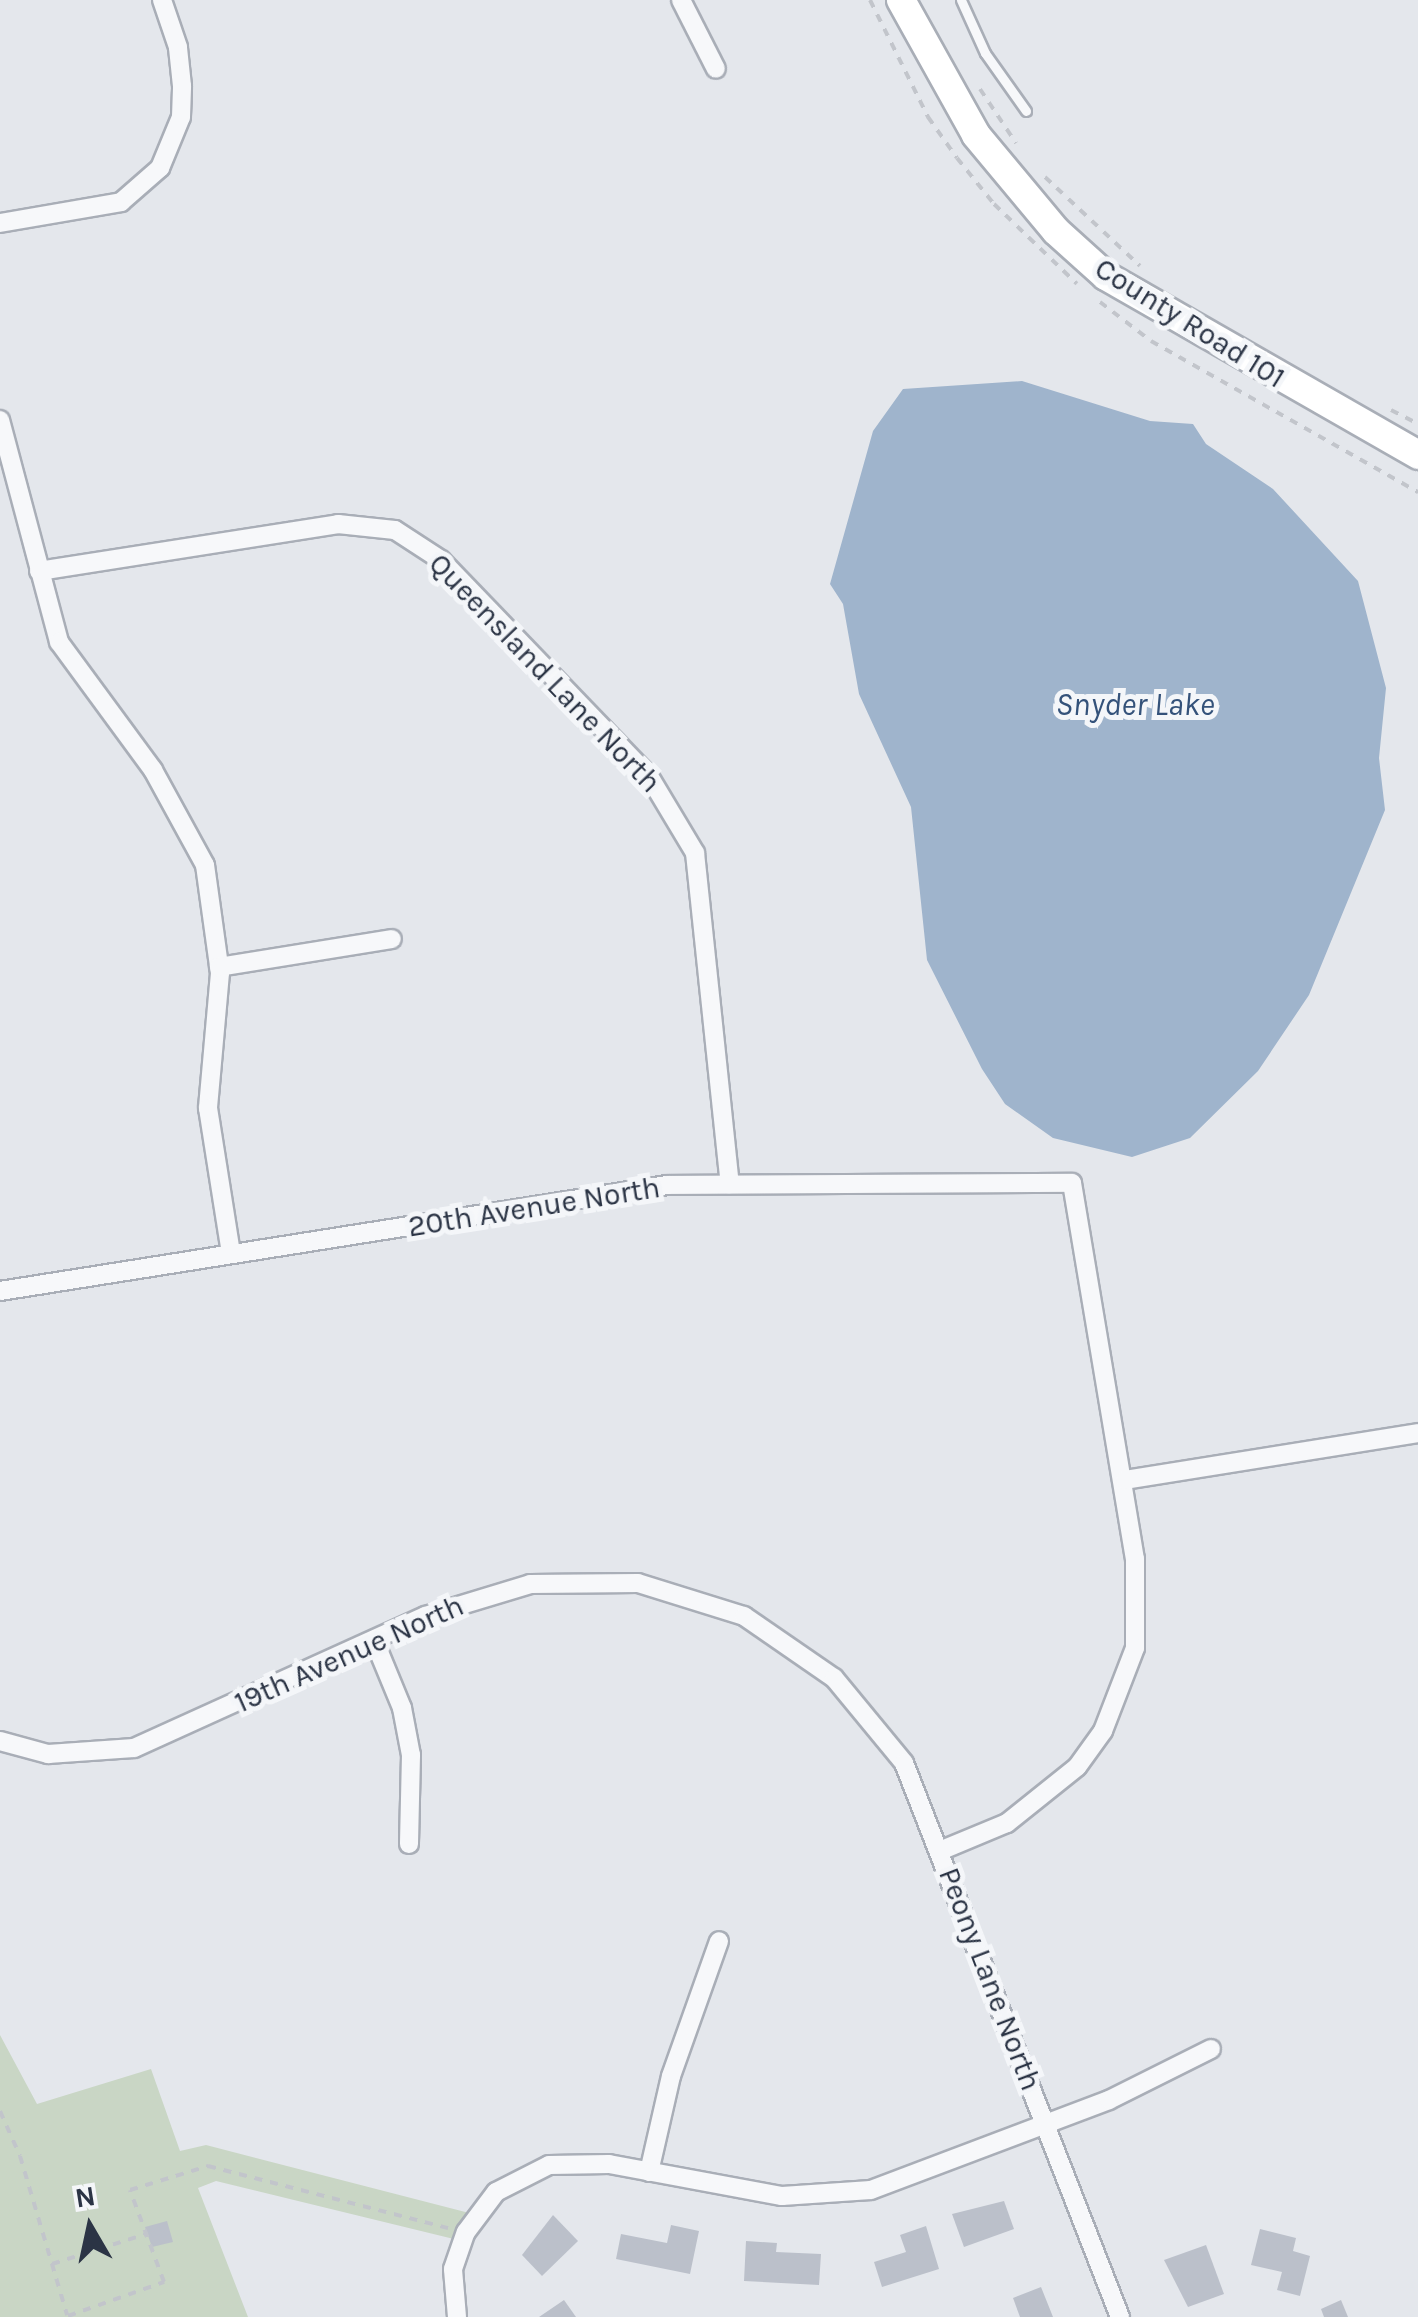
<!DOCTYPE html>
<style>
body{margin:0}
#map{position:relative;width:1418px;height:2317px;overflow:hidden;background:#e4e7ec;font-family:Karla,sans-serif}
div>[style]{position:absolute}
.green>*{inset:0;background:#c9d6c5}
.water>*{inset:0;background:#9fb4cc}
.building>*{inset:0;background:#bbc0ca}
.path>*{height:4px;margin-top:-2px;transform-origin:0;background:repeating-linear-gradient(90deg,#c2c5cb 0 8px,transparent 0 16px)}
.roads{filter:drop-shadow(2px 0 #a9aeb7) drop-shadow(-2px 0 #a9aeb7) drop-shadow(0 2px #a9aeb7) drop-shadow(0 -2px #a9aeb7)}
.service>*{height:9px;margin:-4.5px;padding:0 4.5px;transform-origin:4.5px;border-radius:4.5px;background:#f7f8fa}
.minor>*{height:18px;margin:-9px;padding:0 9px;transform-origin:9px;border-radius:9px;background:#f7f8fa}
.primary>*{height:28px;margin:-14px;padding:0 14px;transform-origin:14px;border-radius:14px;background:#fff}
span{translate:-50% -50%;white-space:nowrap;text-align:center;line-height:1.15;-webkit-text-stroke:10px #f4f6f9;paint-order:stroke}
.street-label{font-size:30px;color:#2b3445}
.water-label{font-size:32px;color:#34527a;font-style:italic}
.north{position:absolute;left:40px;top:2177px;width:100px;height:100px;-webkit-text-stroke:8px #f4f6f9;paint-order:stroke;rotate:351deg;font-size:28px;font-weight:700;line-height:40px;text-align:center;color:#2b3445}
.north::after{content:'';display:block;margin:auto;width:35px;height:45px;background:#2b3445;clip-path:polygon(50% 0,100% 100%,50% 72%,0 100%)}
</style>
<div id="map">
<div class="green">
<i style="clip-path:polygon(0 2035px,37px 2104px,151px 2069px,180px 2151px,206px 2145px,477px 2215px,462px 2241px,216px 2181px,198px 2188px,248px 2317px,0 2317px)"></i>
</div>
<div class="water">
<i style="clip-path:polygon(1022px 381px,1150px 421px,1193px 424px,1206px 444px,1273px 489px,1358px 581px,1386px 688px,1379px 758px,1385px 810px,1309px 995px,1258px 1071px,1190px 1138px,1132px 1157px,1053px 1138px,1005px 1104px,982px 1069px,927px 960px,911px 807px,859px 694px,843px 604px,830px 584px,873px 431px,903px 389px)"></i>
</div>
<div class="building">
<i style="clip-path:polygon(1004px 2201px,1014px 2229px,964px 2247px,952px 2214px)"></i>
<i style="clip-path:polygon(553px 2215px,578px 2241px,542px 2276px,522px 2255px)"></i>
<i style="clip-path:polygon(167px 2221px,173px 2242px,152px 2247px,145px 2227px)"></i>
<i style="clip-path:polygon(671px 2225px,699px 2231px,690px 2274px,616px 2259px,621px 2234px,667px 2243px)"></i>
<i style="clip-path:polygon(926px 2226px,939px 2269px,882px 2287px,874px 2262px,906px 2252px,900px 2235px)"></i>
<i style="clip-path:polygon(1260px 2229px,1296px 2238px,1293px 2251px,1310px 2256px,1300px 2296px,1277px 2290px,1282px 2272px,1251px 2265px)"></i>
<i style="clip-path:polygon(746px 2241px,777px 2243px,776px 2252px,821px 2254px,819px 2285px,744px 2281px)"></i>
<i style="clip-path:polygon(1206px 2245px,1224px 2294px,1188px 2307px,1164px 2260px)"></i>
<i style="clip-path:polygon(1041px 2287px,1053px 2317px,1020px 2317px,1013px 2298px)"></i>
<i style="clip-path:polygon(564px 2300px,576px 2317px,539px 2317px)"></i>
<i style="clip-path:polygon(1341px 2300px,1348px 2317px,1324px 2317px,1321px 2309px)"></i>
</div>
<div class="path">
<i style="left:870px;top:0;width:131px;rotate:63.6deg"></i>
<i style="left:928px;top:117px;width:50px;rotate:54.7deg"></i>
<i style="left:957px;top:158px;width:59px;rotate:51.2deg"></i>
<i style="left:994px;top:204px;width:115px;rotate:43.9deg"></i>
<i style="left:980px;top:89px;width:65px;rotate:56.3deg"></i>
<i style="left:1045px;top:177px;width:130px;rotate:43.1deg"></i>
<i style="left:1100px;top:302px;width:64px;rotate:37.4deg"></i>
<i style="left:1151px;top:341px;width:307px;rotate:29.5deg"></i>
<i style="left:1391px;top:410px;width:30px;rotate:27deg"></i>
<i style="left:0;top:2111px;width:49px;rotate:66deg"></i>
<i style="left:20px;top:2156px;width:166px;rotate:73.5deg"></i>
<i style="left:52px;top:2264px;width:99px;rotate:-17.7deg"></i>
<i style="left:68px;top:2316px;width:102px;rotate:-19.5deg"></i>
<i style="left:164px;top:2282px;width:98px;rotate:-110.3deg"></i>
<i style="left:130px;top:2190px;width:82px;rotate:-17.1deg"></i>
<i style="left:208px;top:2166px;width:248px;rotate:14.5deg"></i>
</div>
<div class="roads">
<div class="service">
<i style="left:961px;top:0;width:58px;rotate:65.6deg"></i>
<i style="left:985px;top:53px;width:71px;rotate:54.7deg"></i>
</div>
<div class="minor">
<i style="left:681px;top:0;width:77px;rotate:63.1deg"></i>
<i style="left:0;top:223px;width:123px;rotate:-9.8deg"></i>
<i style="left:121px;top:202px;width:52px;rotate:-41.1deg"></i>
<i style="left:160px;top:168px;width:55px;rotate:-67.6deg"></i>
<i style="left:181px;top:117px;width:31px;rotate:-88deg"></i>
<i style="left:182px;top:86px;width:39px;rotate:-96deg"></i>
<i style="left:178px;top:47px;width:50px;rotate:-108.8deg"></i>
<i style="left:0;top:420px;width:230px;rotate:75.1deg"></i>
<i style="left:59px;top:642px;width:159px;rotate:53.7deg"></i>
<i style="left:153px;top:770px;width:108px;rotate:61.3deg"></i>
<i style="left:205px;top:865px;width:109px;rotate:82.1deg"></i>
<i style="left:220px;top:973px;width:136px;rotate:95.1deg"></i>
<i style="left:208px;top:1108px;width:147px;rotate:81deg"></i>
<i style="left:39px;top:571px;width:303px;rotate:-8.9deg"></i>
<i style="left:338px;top:524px;width:57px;rotate:6deg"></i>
<i style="left:395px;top:530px;width:55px;rotate:33.1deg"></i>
<i style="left:441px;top:560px;width:300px;rotate:46.1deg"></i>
<i style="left:649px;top:776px;width:90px;rotate:59.1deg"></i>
<i style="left:695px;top:853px;width:333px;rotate:84deg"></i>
<i style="left:219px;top:967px;width:175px;rotate:-9.2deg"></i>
<i style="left:0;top:1291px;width:675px;rotate:-9.03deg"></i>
<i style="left:667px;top:1185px;width:405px;rotate:-0.3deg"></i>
<i style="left:1072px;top:1183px;width:381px;rotate:80.5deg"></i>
<i style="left:1135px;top:1559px;width:89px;rotate:90deg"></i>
<i style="left:1135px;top:1648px;width:89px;rotate:111.1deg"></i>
<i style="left:1103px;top:1731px;width:44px;rotate:125.8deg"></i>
<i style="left:1077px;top:1767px;width:90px;rotate:141.3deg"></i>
<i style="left:1007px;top:1823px;width:70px;rotate:157.4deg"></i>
<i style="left:1125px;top:1480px;width:297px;rotate:-9.1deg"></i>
<i style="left:374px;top:1640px;width:74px;rotate:67.6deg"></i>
<i style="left:402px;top:1708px;width:48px;rotate:79.2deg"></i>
<i style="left:411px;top:1755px;width:89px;rotate:91.3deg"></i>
<i style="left:0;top:1741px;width:50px;rotate:15.2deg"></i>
<i style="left:48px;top:1754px;width:86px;rotate:-4deg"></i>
<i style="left:134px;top:1748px;width:320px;rotate:-24.4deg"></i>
<i style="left:425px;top:1616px;width:110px;rotate:-16.9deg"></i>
<i style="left:530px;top:1584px;width:108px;rotate:-0.5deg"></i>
<i style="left:638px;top:1583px;width:111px;rotate:17.3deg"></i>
<i style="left:744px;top:1616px;width:109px;rotate:34.6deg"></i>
<i style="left:834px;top:1678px;width:110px;rotate:50.5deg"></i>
<i style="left:904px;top:1763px;width:595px;rotate:68.7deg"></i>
<i style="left:649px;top:2172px;width:98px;rotate:-77.1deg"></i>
<i style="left:671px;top:2076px;width:143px;rotate:-70.4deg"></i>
<i style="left:457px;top:2317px;width:48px;rotate:-94.8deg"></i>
<i style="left:453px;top:2269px;width:39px;rotate:-71deg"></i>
<i style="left:466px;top:2232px;width:50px;rotate:-53.1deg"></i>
<i style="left:496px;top:2192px;width:59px;rotate:-27deg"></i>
<i style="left:549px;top:2165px;width:60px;rotate:-1deg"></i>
<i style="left:609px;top:2164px;width:176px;rotate:10.5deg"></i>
<i style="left:782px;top:2196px;width:89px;rotate:-3.9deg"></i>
<i style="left:871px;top:2190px;width:254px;rotate:-20.7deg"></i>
<i style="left:1109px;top:2100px;width:114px;rotate:-26.6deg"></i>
</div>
<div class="primary">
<i style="left:901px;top:0;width:154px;rotate:60.9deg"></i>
<i style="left:976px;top:135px;width:125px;rotate:50.2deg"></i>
<i style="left:1056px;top:231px;width:67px;rotate:42deg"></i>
<i style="left:1106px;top:276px;width:360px;rotate:29.8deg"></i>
</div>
</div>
<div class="street-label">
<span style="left:1190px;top:323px;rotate:32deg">County Road 101</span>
<span style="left:545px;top:673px;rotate:46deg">Queensland Lane North</span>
<span style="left:534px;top:1207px;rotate:-9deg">20th Avenue North</span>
<span style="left:349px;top:1654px;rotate:-24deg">19th Avenue North</span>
<span style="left:990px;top:1979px;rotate:69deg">Peony Lane North</span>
</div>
<div class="water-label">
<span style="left:1135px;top:705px">Snyder Lake</span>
</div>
<div class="north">N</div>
</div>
